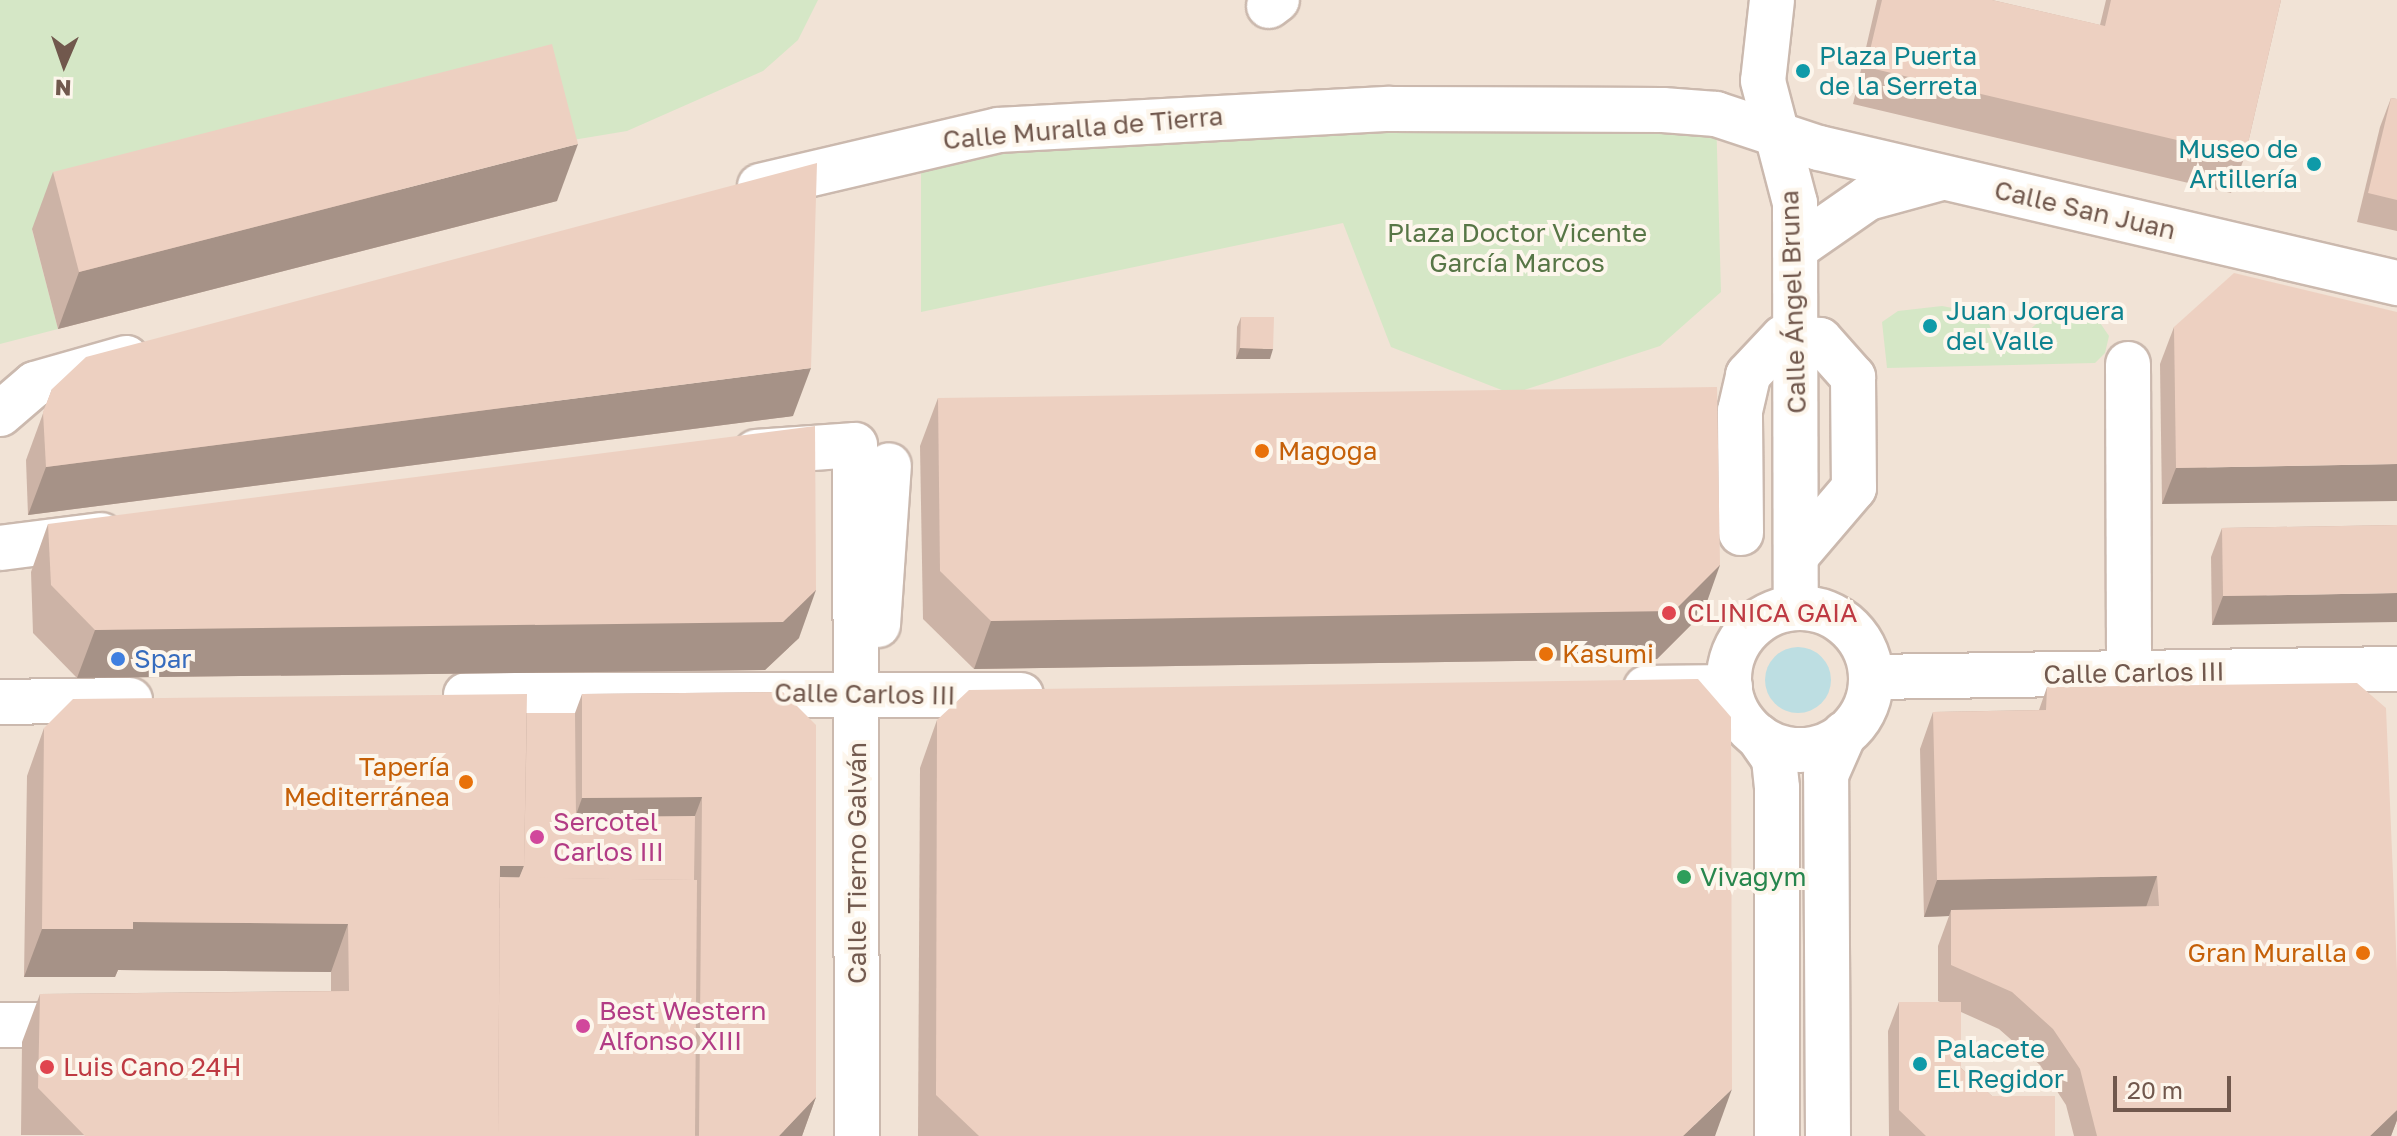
<!DOCTYPE html>
<meta charset="utf-8">
<style>
body{margin:0}
#map{position:relative;width:2397px;height:1136px;overflow:hidden;background:#faf2e6;font-family:"Golos Text",sans-serif}
div>[style]{position:absolute}
.residential>*{inset:0;background:#f1e3d6}
.green>*{inset:0;background:#d5e7c6}
.water>*{inset:0;background:#bddee2}
.round{border-radius:50%}
.roads{filter:drop-shadow(2px 0 #cbb9ae) drop-shadow(-2px 0 #cbb9ae) drop-shadow(0 2px #cbb9ae) drop-shadow(0 -2px #cbb9ae)}
.minor>*{height:44px;margin:-22px;padding:0 22px;transform-origin:22px;border-radius:22px;background:#fff}
.minor>.ring{margin:-22px;padding:0;box-sizing:content-box;background:none;border:44px solid #fff;border-radius:50%}
.wall>*{inset:0;background:#ccb3a6}
.shaded-wall>*{inset:0;background:#a69287}
.building>*{inset:0;background:#edd0c1}
.dots>*{width:22px;height:22px;translate:-50% -50%;box-sizing:border-box;border:4px solid #fdf6ec;border-radius:50%}
span{translate:-50% -50%;white-space:nowrap;text-align:center;line-height:1.15;-webkit-text-stroke:8px #fdf6ec;paint-order:stroke}
.culture-label{font-size:26px;color:#0d838f}
.left{translate:0 -50%;text-align:left}
.right{translate:-100% -50%;text-align:right}
.street-label{font-size:26px;color:#71584d}
.park-label{font-size:26px;color:#577646}
.food-label{font-size:26px;color:#c56008}
.health-label{font-size:26px;color:#be3a42}
.shop-label{font-size:26px;color:#366cbe}
.hotel-label{font-size:26px;color:#b23c85}
.leisure-label{font-size:26px;color:#27864d}
.north{position:absolute;left:24px;top:24px;width:80px;height:80px;-webkit-text-stroke:6px #fdf6ec;paint-order:stroke;rotate:182deg;font-size:22px;font-weight:700;line-height:32px;text-align:center;color:#71584d}
.north::after{content:'';display:block;margin:auto;width:28px;height:36px;background:#71584d;clip-path:polygon(50% 0,100% 100%,50% 72%,0 100%)}
.scale{position:absolute;left:2113px;top:1076px;width:118px;height:36px;box-sizing:border-box;border:4px solid #71584d;border-top:0;padding-left:10px;font-size:24px;line-height:28px;white-space:nowrap;color:#71584d;-webkit-text-stroke:6px #fdf6ec;paint-order:stroke}
</style>
<div id="map">
<div class="residential">
<i style="clip-path:polygon(0 0,2397px 0,2397px 1136px,0 1136px)"></i>
</div>
<div class="green">
<i style="clip-path:polygon(0 0,818px 0,798px 40px,763px 71px,627px 131px,32px 230px,58px 329px,0 344px)"></i>
<i style="clip-path:polygon(1716px 114px,1721px 292px,1660px 346px,1512px 394px,1391px 347px,1343px 223px,921px 312px,921px 143px)"></i>
<i style="clip-path:polygon(1942px 306px,1984px 314px,1991px 328px,2024px 335px,2045px 316px,2070px 308px,2094px 314px,2109px 336px,2105px 353px,2095px 363px,1887px 368px,1882px 322px,1898px 311px)"></i>
</div>
<div class="water">
<i class="round" style="left:1765px;top:647px;width:66px;height:66px"></i>
</div>
<div class="roads">
<div class="minor">
<i style="left:1772px;top:0;width:81px;rotate:96.3deg"></i>
<i style="left:1763px;top:81px;width:126px;rotate:75.3deg"></i>
<i style="left:1795px;top:203px;width:405px;rotate:89.9deg"></i>
<i style="left:1269px;top:6px;width:10px;rotate:-37deg"></i>
<i style="left:760px;top:186px;width:244px;rotate:-13.2deg"></i>
<i style="left:998px;top:130px;width:392px;rotate:-3.1deg"></i>
<i style="left:1389px;top:109px;width:274px;rotate:0.2deg"></i>
<i style="left:1663px;top:110px;width:53px;rotate:4.3deg"></i>
<i style="left:1716px;top:114px;width:108px;rotate:18.3deg"></i>
<i style="left:1819px;top:148px;width:594px;rotate:13.15deg"></i>
<i style="left:1796px;top:248px;width:88px;rotate:-34.8deg"></i>
<i style="left:1868px;top:198px;width:73px;rotate:-15.2deg"></i>
<i style="left:2128px;top:364px;width:309px;rotate:89.8deg"></i>
<i style="left:0;top:414px;width:46px;rotate:-40.6deg"></i>
<i style="left:35px;top:384px;width:95px;rotate:-15.9deg"></i>
<i style="left:756px;top:452px;width:99px;rotate:-4deg"></i>
<i style="left:855px;top:445px;width:691px;rotate:89.83deg"></i>
<i style="left:1741px;top:533px;width:122px;rotate:-90.5deg"></i>
<i style="left:1740px;top:411px;width:37px;rotate:-77deg"></i>
<i style="left:1748px;top:375px;width:51px;rotate:-46.6deg"></i>
<i style="left:1783px;top:338px;width:37px;rotate:3deg"></i>
<i style="left:1820px;top:340px;width:50px;rotate:48.3deg"></i>
<i style="left:1853px;top:377px;width:111px;rotate:89.5deg"></i>
<i style="left:1854px;top:488px;width:89px;rotate:130.5deg"></i>
<i style="left:0;top:548px;width:102px;rotate:-7.3deg"></i>
<i class="ring" style="left:1729px;top:608px;width:98px;height:98px"></i>
<i style="left:878px;top:625px;width:160px;rotate:-86.1deg"></i>
<i style="left:1871px;top:677px;width:526px;rotate:-0.87deg"></i>
<i style="left:1646px;top:688px;width:84px;rotate:-0.7deg"></i>
<i style="left:466px;top:695px;width:555px"></i>
<i style="left:0;top:702px;width:130px;rotate:-0.9deg"></i>
<i style="left:1758px;top:736px;width:28px;rotate:55deg"></i>
<i style="left:1774px;top:759px;width:29px;rotate:84deg"></i>
<i style="left:1777px;top:788px;width:348px;rotate:90deg"></i>
<i style="left:0;top:1025px;width:90px"></i>
<i style="left:1828px;top:1136px;width:361px;rotate:-90.3deg"></i>
<i style="left:1826px;top:775px;width:45px;rotate:-66.3deg"></i>
</div>
</div>
<div class="wall">
<i style="clip-path:polygon(1877px 0,1992px 0,2100px 25px,2106px 0,2281px 0,2245px 156px,2231px 193px,1853px 104px)"></i>
<i style="clip-path:polygon(2391px 98px,2397px 99px,2397px 231px,2357px 222px,2380px 127px)"></i>
<i style="clip-path:polygon(53px 172px,557px 201px,58px 329px,32px 229px)"></i>
<i style="clip-path:polygon(2397px 312px,2162px 504px,2160px 364px,2174px 327px)"></i>
<i style="clip-path:polygon(1241px 317px,1270px 359px,1236px 359px,1237px 327px)"></i>
<i style="clip-path:polygon(52px 389px,793px 416px,28px 515px,26px 460px)"></i>
<i style="clip-path:polygon(938px 398px,1703px 613px,1657px 659px,974px 669px,923px 619px,920px 446px)"></i>
<i style="clip-path:polygon(48px 524px,799px 638px,765px 670px,77px 678px,33px 633px,31px 572px)"></i>
<i style="clip-path:polygon(2397px 525px,2212px 625px,2211px 557px,2222px 528px)"></i>
<i style="clip-path:polygon(2047px 687px,2397px 971px,2397px 1120px,2391px 1136px,2074px 1136px,2066px 1105px,2040px 1065px,1999px 1029px,1961px 1012px,1961px 1068px,1992px 1096px,2055px 1136px,1889px 1136px,1888px 1031px,1899px 1002px,1940px 1002px,1938px 1001px,1938px 946px,1949px 916px,1924px 917px,1920px 749px,1933px 712px,2039px 710px)"></i>
<i style="clip-path:polygon(783px 692px,816px 1097px,802px 1136px,21px 1135px,22px 1042px,40px 994px,331px 991px,331px 972px,118px 970px,115px 977px,24px 977px,27px 776px,44px 728px,527px 713px,575px 713px,582px 694px)"></i>
<i style="clip-path:polygon(937px 720px,1715px 1136px,918px 1136px,920px 768px)"></i>
</div>
<div class="shaded-wall">
<i style="clip-path:polygon(578px 144px,557px 201px,58px 329px,79px 272px)"></i>
<i style="clip-path:polygon(1240px 348px,1273px 349px,1270px 359px,1236px 359px)"></i>
<i style="clip-path:polygon(811px 368px,793px 416px,28px 515px,46px 467px)"></i>
<i style="clip-path:polygon(2397px 464px,2397px 501px,2162px 504px,2176px 468px)"></i>
<i style="clip-path:polygon(1720px 565px,1703px 613px,1657px 659px,974px 669px,991px 621px)"></i>
<i style="clip-path:polygon(816px 590px,799px 638px,765px 670px,77px 678px,95px 630px)"></i>
<i style="clip-path:polygon(2397px 593px,2397px 622px,2212px 625px,2223px 596px)"></i>
<i style="clip-path:polygon(702px 797px,684px 845px,565px 846px,582px 798px)"></i>
<i style="clip-path:polygon(500px 866px,524px 866px,517px 885px,495px 914px)"></i>
<i style="clip-path:polygon(2157px 876px,2144px 913px,1951px 910px,1949px 916px,1924px 917px,1937px 880px)"></i>
<i style="clip-path:polygon(133px 922px,348px 924px,331px 972px,118px 970px,115px 977px,24px 977px,42px 929px)"></i>
<i style="clip-path:polygon(1732px 1089px,1715px 1136px,1683px 1136px)"></i>
<i style="clip-path:polygon(816px 1097px,802px 1136px,779px 1136px)"></i>
<i style="clip-path:polygon(2397px 1110px,2397px 1120px,2391px 1136px,2370px 1136px)"></i>
</div>
<div class="building">
<i style="clip-path:polygon(1882px 0,1992px 0,2105px 26px,2111px 0,2281px 0,2245px 156px,1866px 67px)"></i>
<i style="clip-path:polygon(552px 44px,578px 144px,79px 272px,53px 172px)"></i>
<i style="clip-path:polygon(2391px 98px,2397px 99px,2397px 200px,2368px 193px)"></i>
<i style="clip-path:polygon(817px 163px,811px 368px,46px 467px,43px 412px,52px 389px,86px 357px)"></i>
<i style="clip-path:polygon(2234px 273px,2397px 312px,2397px 464px,2176px 468px,2174px 327px)"></i>
<i style="clip-path:polygon(1241px 317px,1274px 317px,1273px 349px,1240px 348px)"></i>
<i style="clip-path:polygon(1717px 387px,1720px 565px,1674px 611px,991px 621px,940px 571px,938px 398px)"></i>
<i style="clip-path:polygon(815px 426px,816px 590px,783px 622px,95px 630px,51px 585px,48px 524px)"></i>
<i style="clip-path:polygon(2397px 525px,2397px 593px,2223px 596px,2222px 528px)"></i>
<i style="clip-path:polygon(1698px 679px,1731px 717px,1732px 1089px,1683px 1136px,979px 1136px,936px 1095px,937px 720px,969px 690px)"></i>
<i style="clip-path:polygon(2357px 683px,2386px 708px,2397px 971px,2397px 1110px,2370px 1136px,2097px 1136px,2080px 1069px,2053px 1029px,2012px 992px,1951px 965px,1951px 910px,2159px 906px,2157px 876px,1937px 880px,1933px 712px,2046px 710px,2047px 687px)"></i>
<i style="clip-path:polygon(783px 692px,816px 725px,816px 1097px,779px 1136px,699px 1136px,702px 797px,582px 798px,582px 694px)"></i>
<i style="clip-path:polygon(527px 694px,524px 866px,500px 866px,498px 1136px,85px 1136px,38px 1088px,40px 994px,349px 991px,348px 924px,133px 922px,133px 929px,42px 929px,44px 728px,73px 699px)"></i>
<i style="clip-path:polygon(527px 713px,575px 713px,576px 817px,695px 816px,694px 880px,519px 878px,524px 866px)"></i>
<i style="clip-path:polygon(500px 877px,697px 880px,695px 1136px,498px 1136px)"></i>
<i style="clip-path:polygon(1899px 1002px,1961px 1002px,1961px 1068px,1992px 1096px,2055px 1096px,2055px 1136px,1926px 1136px,1899px 1110px)"></i>
</div>
<div class="dots">
<i style="left:1803px;top:71px;background:#0f9aa8"></i>
<i style="left:2314px;top:164px;background:#0f9aa8"></i>
<i style="left:1930px;top:326px;background:#0f9aa8"></i>
<i style="left:1262px;top:451px;background:#e8710a"></i>
<i style="left:1669px;top:613px;background:#e0444e"></i>
<i style="left:1546px;top:654px;background:#e8710a"></i>
<i style="left:118px;top:659px;background:#3f7fe0"></i>
<i style="left:466px;top:782px;background:#e8710a"></i>
<i style="left:537px;top:837px;background:#d1479c"></i>
<i style="left:1684px;top:877px;background:#2e9e5b"></i>
<i style="left:2363px;top:953px;background:#e8710a"></i>
<i style="left:583px;top:1026px;background:#d1479c"></i>
<i style="left:1920px;top:1064px;background:#0f9aa8"></i>
<i style="left:47px;top:1067px;background:#e0444e"></i>
</div>
<div class="culture-label">
<span class="left" style="left:1819px;top:71px">Plaza Puerta<br>de la Serreta</span>
<span class="right" style="left:2298px;top:164px">Museo de<br>Artillería</span>
<span class="left" style="left:1946px;top:326px">Juan Jorquera<br>del Valle</span>
<span class="left" style="left:1936px;top:1064px">Palacete<br>El Regidor</span>
</div>
<div class="street-label">
<span style="left:1083px;top:128px;rotate:-5deg">Calle Muralla de Tierra</span>
<span style="left:2085px;top:210px;rotate:13deg">Calle San Juan</span>
<span style="left:1793px;top:302px;rotate:-92deg">Calle Ángel Bruna</span>
<span style="left:2134px;top:673px;rotate:-1deg">Calle Carlos III</span>
<span style="left:865px;top:694px;rotate:1deg">Calle Carlos III</span>
<span style="left:857px;top:863px;rotate:-90deg">Calle Tierno Galván</span>
</div>
<div class="park-label">
<span style="left:1517px;top:248px">Plaza Doctor Vicente<br>García Marcos</span>
</div>
<div class="food-label">
<span class="left" style="left:1278px;top:451px">Magoga</span>
<span class="left" style="left:1562px;top:654px">Kasumi</span>
<span class="right" style="left:450px;top:782px">Tapería<br>Mediterránea</span>
<span class="right" style="left:2347px;top:953px">Gran Muralla</span>
</div>
<div class="health-label">
<span class="left" style="left:1687px;top:613px">CLINICA GAIA</span>
<span class="left" style="left:63px;top:1067px">Luis Cano 24H</span>
</div>
<div class="shop-label">
<span class="left" style="left:134px;top:659px">Spar</span>
</div>
<div class="hotel-label">
<span class="left" style="left:553px;top:837px">Sercotel<br>Carlos III</span>
<span class="left" style="left:599px;top:1026px">Best Western<br>Alfonso XIII</span>
</div>
<div class="leisure-label">
<span class="left" style="left:1700px;top:877px">Vivagym</span>
</div>
<div class="north">N</div>
<div class="scale">20 m</div>
</div>
